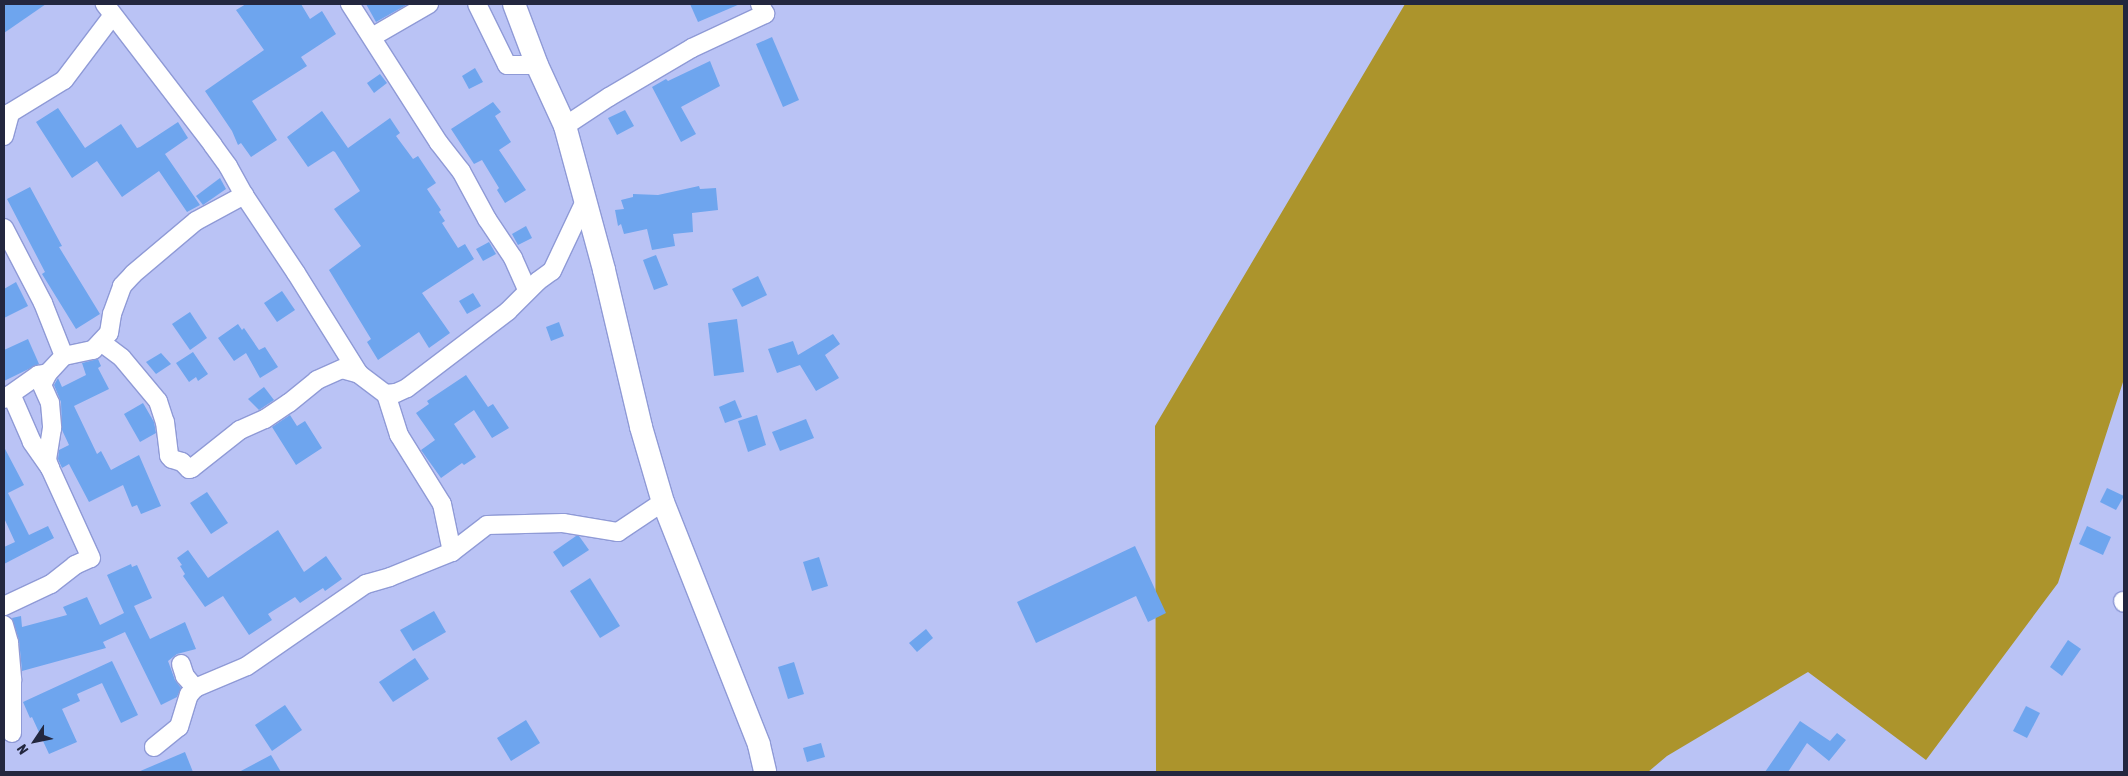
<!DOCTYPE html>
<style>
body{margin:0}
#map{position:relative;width:2128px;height:776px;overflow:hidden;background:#bac3f5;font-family:"Asap Condensed",sans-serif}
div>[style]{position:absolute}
.forest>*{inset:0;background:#ac942c}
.building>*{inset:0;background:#6ea5ee}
.roads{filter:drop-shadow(1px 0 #8f9ad6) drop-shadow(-1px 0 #8f9ad6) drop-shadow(0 1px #8f9ad6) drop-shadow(0 -1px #8f9ad6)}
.minor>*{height:18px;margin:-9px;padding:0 9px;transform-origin:9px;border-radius:9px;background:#fff}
.major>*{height:22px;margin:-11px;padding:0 11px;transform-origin:11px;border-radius:11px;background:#fff}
span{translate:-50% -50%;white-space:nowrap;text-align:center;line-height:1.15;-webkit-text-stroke:4px #bac3f5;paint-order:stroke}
.frame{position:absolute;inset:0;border:5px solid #23273f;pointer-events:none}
.north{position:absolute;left:10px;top:716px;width:50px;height:50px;-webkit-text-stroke:4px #bac3f5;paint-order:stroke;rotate:236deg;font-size:14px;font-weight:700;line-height:20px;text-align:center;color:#23273f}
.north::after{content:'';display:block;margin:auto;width:18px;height:22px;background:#23273f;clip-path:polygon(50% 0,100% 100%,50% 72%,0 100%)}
</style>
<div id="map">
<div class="forest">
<i style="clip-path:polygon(1405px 4px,2124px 4px,2124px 379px,2058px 583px,1926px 760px,1808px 672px,1667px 756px,1648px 772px,1156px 772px,1155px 426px)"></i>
</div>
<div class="building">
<i style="clip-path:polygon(4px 4px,46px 4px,4px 33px)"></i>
<i style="clip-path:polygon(246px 4px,301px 4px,310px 19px,322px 11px,336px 34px,301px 57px,307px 66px,252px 101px,277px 140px,251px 157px,241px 143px,238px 145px,232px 131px,205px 91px,264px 50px,236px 10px)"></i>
<i style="clip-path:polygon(366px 4px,408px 4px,376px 22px)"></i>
<i style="clip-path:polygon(690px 4px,740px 4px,698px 22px)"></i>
<i style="clip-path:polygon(772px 37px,799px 100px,783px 107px,756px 44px)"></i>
<i style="clip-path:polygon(710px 61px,720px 86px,681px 107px,696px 134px,681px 142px,652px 87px,666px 79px,668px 81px)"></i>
<i style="clip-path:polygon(475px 68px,483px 82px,469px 89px,462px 76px)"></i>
<i style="clip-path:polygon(380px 74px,387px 83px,374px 93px,367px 83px)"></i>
<i style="clip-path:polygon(493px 102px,501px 112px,495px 116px,511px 142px,499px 150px,526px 190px,505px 203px,497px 190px,499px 188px,482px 160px,474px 164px,451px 129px)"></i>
<i style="clip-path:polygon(58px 108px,85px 148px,121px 124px,137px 148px,140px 147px,178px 122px,188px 138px,165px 154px,200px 205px,187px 212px,159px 171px,122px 197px,97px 161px,72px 178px,36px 122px)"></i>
<i style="clip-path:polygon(625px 110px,634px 126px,617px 135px,608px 118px)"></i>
<i style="clip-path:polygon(322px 111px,348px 148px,390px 118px,400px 133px,396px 136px,413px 159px,418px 156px,436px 183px,427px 189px,441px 210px,439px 212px,445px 221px,442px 223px,458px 248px,465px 244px,474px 259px,422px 293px,450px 333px,429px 348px,419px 332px,378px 360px,367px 342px,371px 339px,329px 270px,361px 246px,334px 209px,360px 191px,335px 152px,333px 151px,308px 167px,287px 137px)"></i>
<i style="clip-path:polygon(220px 178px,226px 189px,203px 205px,196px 196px)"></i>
<i style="clip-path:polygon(699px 186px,700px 189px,716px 188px,718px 210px,692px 213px,693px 232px,673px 234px,675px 246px,652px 250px,647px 229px,624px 234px,621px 224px,618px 226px,615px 210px,624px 209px,621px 200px,633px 197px,633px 194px,658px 195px)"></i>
<i style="clip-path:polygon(30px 187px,62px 246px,59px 247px,100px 314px,76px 329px,42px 274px,45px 272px,7px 199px)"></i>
<i style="clip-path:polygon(526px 226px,532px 238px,518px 245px,512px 234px)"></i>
<i style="clip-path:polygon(489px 242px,496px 254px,483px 261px,476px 249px)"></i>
<i style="clip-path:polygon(656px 255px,668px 285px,654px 290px,643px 260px)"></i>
<i style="clip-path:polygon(758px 276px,767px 295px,742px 307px,732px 289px)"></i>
<i style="clip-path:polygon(16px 282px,28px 306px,4px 318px,4px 289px)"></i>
<i style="clip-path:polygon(282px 291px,295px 310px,277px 322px,264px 303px)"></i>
<i style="clip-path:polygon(473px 293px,481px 306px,467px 314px,459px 301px)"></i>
<i style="clip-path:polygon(190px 312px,207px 338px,190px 350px,172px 324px)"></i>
<i style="clip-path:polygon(737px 319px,744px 372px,714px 376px,708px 323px)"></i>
<i style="clip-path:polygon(559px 322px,564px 336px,551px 341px,546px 327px)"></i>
<i style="clip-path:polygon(238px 324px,242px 330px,244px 328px,259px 350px,265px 347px,278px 367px,260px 378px,246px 353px,234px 361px,218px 338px)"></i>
<i style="clip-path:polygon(833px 334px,840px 344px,825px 355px,839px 378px,816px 391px,800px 365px,777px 373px,768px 349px,793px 341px,798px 355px)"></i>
<i style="clip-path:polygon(28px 339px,39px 364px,4px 381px,4px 350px)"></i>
<i style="clip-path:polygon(193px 352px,208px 374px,198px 381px,196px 377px,189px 382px,176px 363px)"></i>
<i style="clip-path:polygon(161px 353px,171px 364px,156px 374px,146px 362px)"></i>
<i style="clip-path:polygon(98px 359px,101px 366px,98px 368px,109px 389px,74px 406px,97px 454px,101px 451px,111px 470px,139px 455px,161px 506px,141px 514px,137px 505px,132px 507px,123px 485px,89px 502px,69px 464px,62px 468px,58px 459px,59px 450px,69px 445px,62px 430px,61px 402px,54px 385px,58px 378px,62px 387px,86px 375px,82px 363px)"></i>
<i style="clip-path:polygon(466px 375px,488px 407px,493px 404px,509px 428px,492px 438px,474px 410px,454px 424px,476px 457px,464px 465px,462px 463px,441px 478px,421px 450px,435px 440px,416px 413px,429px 404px,427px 401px)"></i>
<i style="clip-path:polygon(264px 387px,274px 400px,259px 410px,248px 399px)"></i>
<i style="clip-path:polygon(735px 400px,742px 417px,725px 423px,719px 407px)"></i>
<i style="clip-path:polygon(143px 403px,154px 422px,156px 433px,140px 442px,124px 414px)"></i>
<i style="clip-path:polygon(290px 415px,297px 426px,305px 421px,322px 448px,296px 465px,272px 427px)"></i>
<i style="clip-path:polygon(757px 415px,766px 445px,748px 452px,738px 421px)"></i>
<i style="clip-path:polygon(806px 419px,814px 438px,780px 451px,772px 432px)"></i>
<i style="clip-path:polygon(4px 447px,24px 485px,8px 493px,29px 535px,48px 526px,54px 538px,4px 564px,4px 547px,15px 542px,4px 518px)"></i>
<i style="clip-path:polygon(2107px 488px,2124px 496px,2116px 510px,2100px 502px)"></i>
<i style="clip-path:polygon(207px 492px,228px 523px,211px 534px,190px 503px)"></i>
<i style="clip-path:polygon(2087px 526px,2111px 537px,2103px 555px,2079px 544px)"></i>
<i style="clip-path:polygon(278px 530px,304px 572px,326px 556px,342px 579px,325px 591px,323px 588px,300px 603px,295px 597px,268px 614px,272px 620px,249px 635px,223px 596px,205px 607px,183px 576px,185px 574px,180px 566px,182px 565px,177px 558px,188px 550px,208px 578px)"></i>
<i style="clip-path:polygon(576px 536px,579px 536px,589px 550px,563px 567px,553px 552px)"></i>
<i style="clip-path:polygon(1135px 546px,1166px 613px,1148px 622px,1136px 596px,1036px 643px,1017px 602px)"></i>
<i style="clip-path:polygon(819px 557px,828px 586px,812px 591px,803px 562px)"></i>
<i style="clip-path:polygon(131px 564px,132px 567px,137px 565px,152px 598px,134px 606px,150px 639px,185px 622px,196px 649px,177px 654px,168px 661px,175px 680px,181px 688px,177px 697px,161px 705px,125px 632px,103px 642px,106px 648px,22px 671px,19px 640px,12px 618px,21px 616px,22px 627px,67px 615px,63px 607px,87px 597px,100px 625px,124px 613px,107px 575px)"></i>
<i style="clip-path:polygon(590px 578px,620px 626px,600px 638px,570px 591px)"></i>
<i style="clip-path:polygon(434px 611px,446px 632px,413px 651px,400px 630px)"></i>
<i style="clip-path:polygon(926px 629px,933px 638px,917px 652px,909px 643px)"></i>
<i style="clip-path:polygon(2068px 640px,2081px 649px,2062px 676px,2050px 667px)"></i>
<i style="clip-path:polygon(415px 658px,429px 679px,393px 702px,379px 682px)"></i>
<i style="clip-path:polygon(112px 661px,138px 715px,121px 723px,102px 683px,77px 694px,80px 701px,62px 709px,77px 742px,49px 754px,32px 717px,30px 718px,23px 702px)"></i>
<i style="clip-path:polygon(794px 662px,804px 694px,788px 699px,778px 667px)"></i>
<i style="clip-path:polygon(285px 705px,302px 730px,272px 751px,255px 725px)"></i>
<i style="clip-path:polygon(2026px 706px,2040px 713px,2027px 738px,2013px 731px)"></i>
<i style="clip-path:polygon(526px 720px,540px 743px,511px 761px,497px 738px)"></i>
<i style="clip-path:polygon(1800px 721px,1830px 741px,1837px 733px,1846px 740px,1829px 761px,1807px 743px,1788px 772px,1765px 772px)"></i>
<i style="clip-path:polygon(821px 743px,825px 757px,807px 762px,803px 748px)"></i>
<i style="clip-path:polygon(185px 752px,193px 772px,138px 772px)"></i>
<i style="clip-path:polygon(271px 755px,281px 772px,239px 772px)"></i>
</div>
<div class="roads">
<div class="minor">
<i style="left:350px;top:4px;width:165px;rotate:57.4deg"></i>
<i style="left:439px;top:143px;width:36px;rotate:52deg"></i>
<i style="left:461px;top:171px;width:55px;rotate:61.6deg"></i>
<i style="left:487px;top:219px;width:47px;rotate:56.3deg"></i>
<i style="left:513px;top:258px;width:36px;rotate:66deg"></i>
<i style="left:477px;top:4px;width:68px;rotate:63.8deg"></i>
<i style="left:507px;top:65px;width:30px"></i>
<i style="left:372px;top:37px;width:66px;rotate:-30.1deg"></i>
<i style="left:565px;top:126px;width:53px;rotate:-33.4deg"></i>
<i style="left:609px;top:97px;width:96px;rotate:-30.6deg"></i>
<i style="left:692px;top:48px;width:81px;rotate:-25deg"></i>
<i style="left:765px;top:14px;width:11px;rotate:-117deg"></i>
<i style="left:4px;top:136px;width:24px;rotate:-75deg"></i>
<i style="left:10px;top:113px;width:63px;rotate:-31.4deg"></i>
<i style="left:64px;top:80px;width:81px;rotate:-53deg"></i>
<i style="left:244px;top:195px;width:94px;rotate:56.3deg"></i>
<i style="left:296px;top:273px;width:119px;rotate:58deg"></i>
<i style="left:4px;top:228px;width:85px;rotate:62.5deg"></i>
<i style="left:43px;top:303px;width:57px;rotate:68.4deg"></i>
<i style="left:101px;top:342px;width:26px;rotate:37deg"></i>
<i style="left:122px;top:358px;width:56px;rotate:50.1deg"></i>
<i style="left:158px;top:401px;width:22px;rotate:72deg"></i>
<i style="left:165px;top:422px;width:34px;rotate:83deg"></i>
<i style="left:169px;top:456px;width:4px;rotate:45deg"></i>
<i style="left:172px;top:459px;width:10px;rotate:17deg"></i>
<i style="left:182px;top:462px;width:10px;rotate:45deg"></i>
<i style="left:189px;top:469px;width:3px;rotate:-18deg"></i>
<i style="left:192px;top:468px;width:61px;rotate:-38.4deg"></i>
<i style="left:240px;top:430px;width:27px;rotate:-24deg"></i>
<i style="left:265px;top:419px;width:29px;rotate:-34deg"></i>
<i style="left:289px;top:403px;width:36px;rotate:-39deg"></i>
<i style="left:317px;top:380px;width:27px;rotate:-24deg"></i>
<i style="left:342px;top:369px;width:18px;rotate:16deg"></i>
<i style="left:359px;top:374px;width:34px;rotate:37deg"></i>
<i style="left:386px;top:394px;width:10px;rotate:-6deg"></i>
<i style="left:396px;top:393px;width:12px;rotate:-24deg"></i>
<i style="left:407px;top:388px;width:127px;rotate:-37.3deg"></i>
<i style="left:508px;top:311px;width:42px;rotate:-45deg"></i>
<i style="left:538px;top:281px;width:17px;rotate:-36deg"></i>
<i style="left:552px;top:271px;width:80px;rotate:-64.7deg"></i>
<i style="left:48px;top:373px;width:13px;rotate:117deg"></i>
<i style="left:42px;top:385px;width:20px;rotate:66deg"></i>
<i style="left:50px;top:403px;width:25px;rotate:85deg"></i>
<i style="left:52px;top:428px;width:32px;rotate:99deg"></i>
<i style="left:47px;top:460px;width:9px;rotate:69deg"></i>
<i style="left:386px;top:394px;width:43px;rotate:72.4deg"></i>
<i style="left:399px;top:435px;width:81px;rotate:58.1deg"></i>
<i style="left:442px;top:504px;width:49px;rotate:78.2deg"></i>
<i style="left:4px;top:399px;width:42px;rotate:-35.2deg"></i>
<i style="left:38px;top:375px;width:10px;rotate:-11deg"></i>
<i style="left:48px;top:373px;width:23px;rotate:-47deg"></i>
<i style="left:64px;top:356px;width:30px;rotate:-12deg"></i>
<i style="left:93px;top:350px;width:23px;rotate:-47deg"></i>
<i style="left:109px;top:333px;width:19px;rotate:-81deg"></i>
<i style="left:112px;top:314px;width:30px;rotate:-70deg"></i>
<i style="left:122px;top:286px;width:16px;rotate:-47deg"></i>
<i style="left:133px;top:274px;width:82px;rotate:-40.1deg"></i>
<i style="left:196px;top:221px;width:55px;rotate:-28.4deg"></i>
<i style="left:244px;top:195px;width:33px;rotate:-119deg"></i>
<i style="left:228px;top:166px;width:26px;rotate:-126deg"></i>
<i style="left:213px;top:145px;width:178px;rotate:-127.5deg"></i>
<i style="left:2123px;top:601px;width:2px;rotate:63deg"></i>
<i style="left:4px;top:606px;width:52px;rotate:-25.1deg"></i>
<i style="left:51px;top:584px;width:31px;rotate:-38deg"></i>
<i style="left:75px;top:565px;width:17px;rotate:-24deg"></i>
<i style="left:91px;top:558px;width:99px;rotate:-114.5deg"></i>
<i style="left:50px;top:468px;width:32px;rotate:-125deg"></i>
<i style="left:32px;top:442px;width:52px;rotate:-113.6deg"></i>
<i style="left:4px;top:625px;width:19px;rotate:74deg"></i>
<i style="left:9px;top:643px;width:38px;rotate:85deg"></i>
<i style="left:12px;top:681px;width:52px;rotate:90deg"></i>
<i style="left:181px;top:664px;width:13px;rotate:72deg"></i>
<i style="left:185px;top:676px;width:16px;rotate:50deg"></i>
<i style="left:154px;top:747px;width:32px;rotate:-39deg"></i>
<i style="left:179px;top:727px;width:34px;rotate:-73deg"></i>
<i style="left:189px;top:695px;width:9px;rotate:-49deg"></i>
<i style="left:195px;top:688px;width:56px;rotate:-22.9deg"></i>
<i style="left:247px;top:666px;width:145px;rotate:-34.6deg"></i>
<i style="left:366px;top:584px;width:25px;rotate:-16deg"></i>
<i style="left:390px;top:577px;width:67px;rotate:-22deg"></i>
<i style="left:452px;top:552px;width:44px;rotate:-37.6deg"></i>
<i style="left:487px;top:525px;width:76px;rotate:-1.5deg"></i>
<i style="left:563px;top:523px;width:56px;rotate:9.3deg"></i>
<i style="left:618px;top:532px;width:54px;rotate:-33.7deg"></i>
</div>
<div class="major">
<i style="left:514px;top:4px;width:65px;rotate:69.3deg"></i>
<i style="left:537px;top:65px;width:67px;rotate:65.3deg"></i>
<i style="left:565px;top:126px;width:149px;rotate:74.8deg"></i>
<i style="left:604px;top:270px;width:161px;rotate:76.7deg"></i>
<i style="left:641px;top:427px;width:78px;rotate:73.7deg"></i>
<i style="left:663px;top:502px;width:261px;rotate:68.4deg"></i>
<i style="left:759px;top:745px;width:28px;rotate:77deg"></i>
</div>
</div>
<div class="frame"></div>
<div class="north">N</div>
</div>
